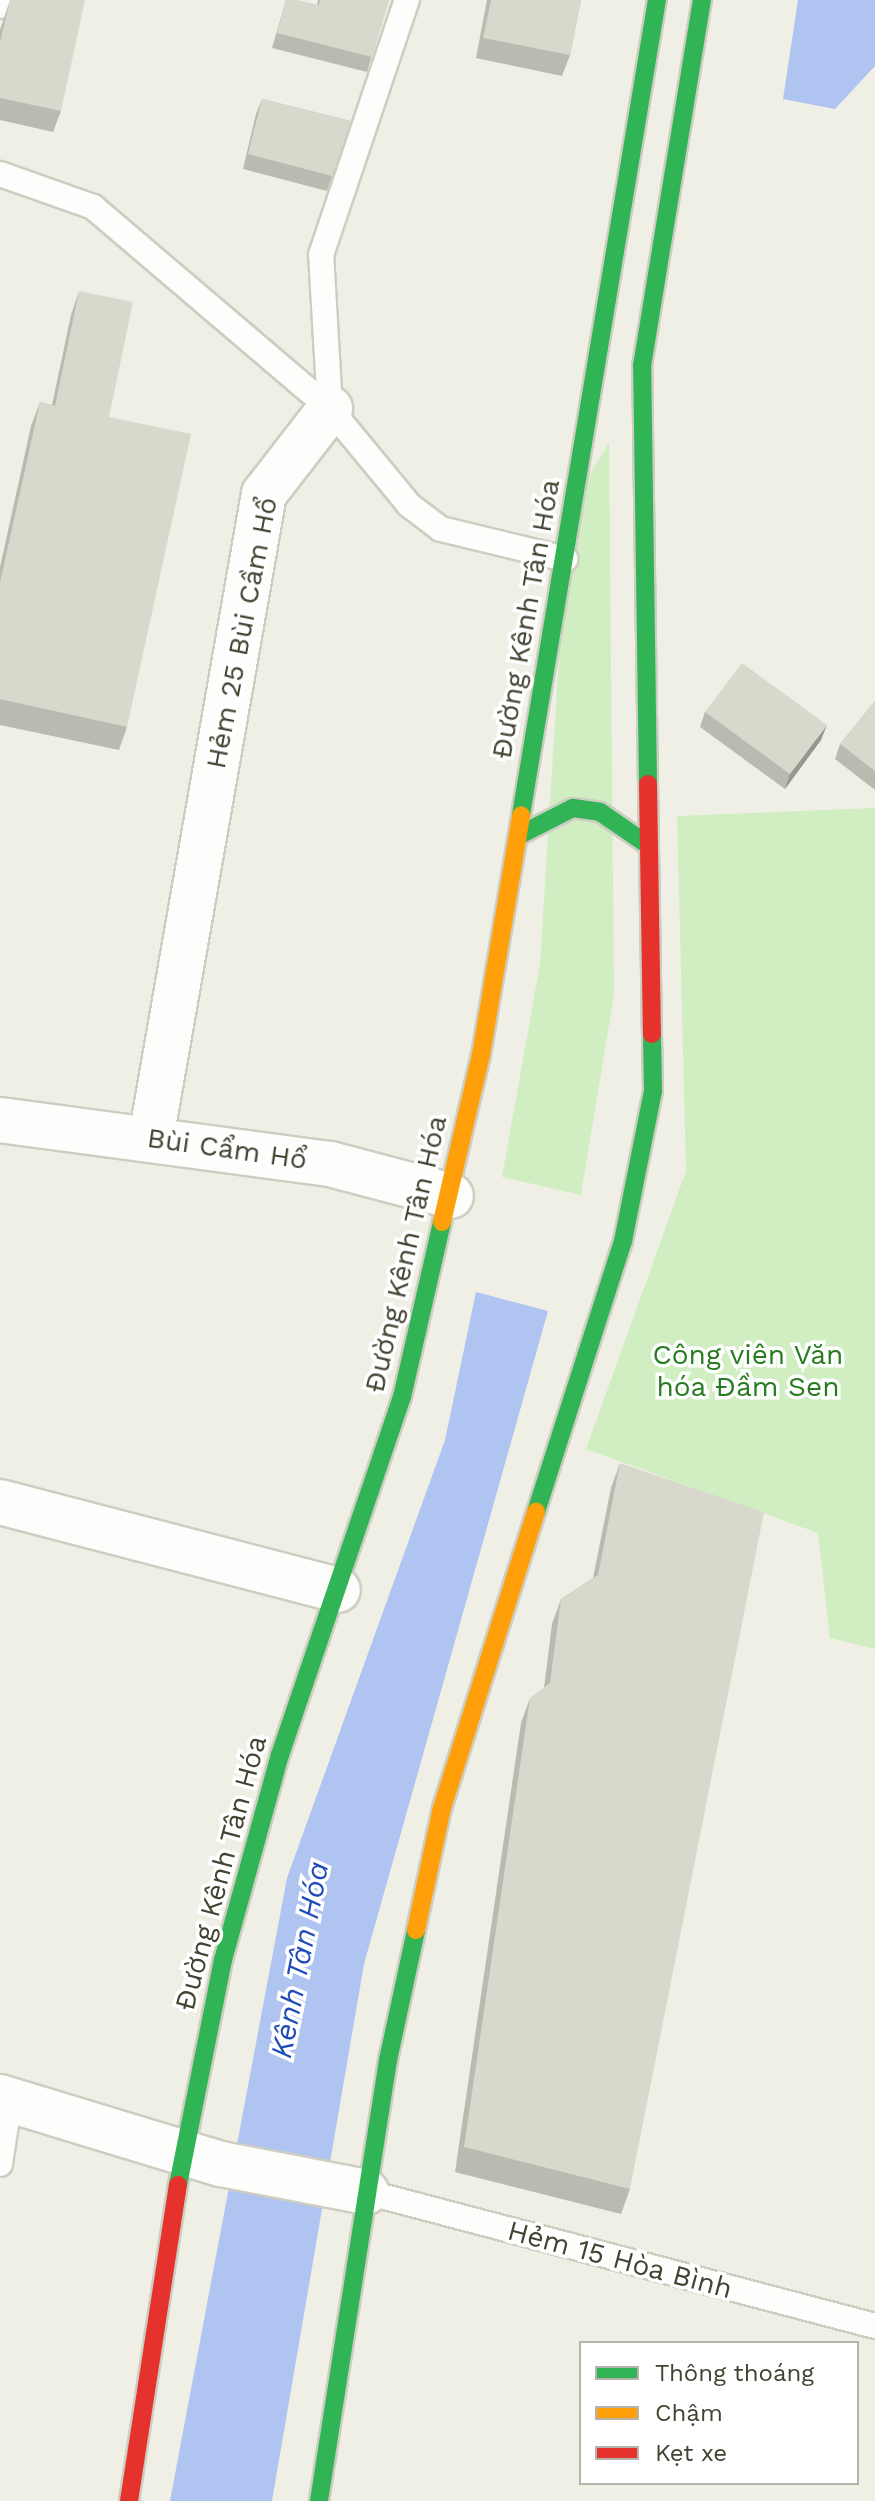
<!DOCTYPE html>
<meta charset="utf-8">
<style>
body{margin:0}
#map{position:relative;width:875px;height:2501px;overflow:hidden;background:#efefe5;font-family:"Work Sans",sans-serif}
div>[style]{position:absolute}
.green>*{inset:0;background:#d0eec1}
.water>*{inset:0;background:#b0c4f2}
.roads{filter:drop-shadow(2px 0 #cdcdc2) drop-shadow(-2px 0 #cdcdc2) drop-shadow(0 2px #cdcdc2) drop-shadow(0 -2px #cdcdc2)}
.lane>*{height:24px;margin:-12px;padding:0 12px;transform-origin:12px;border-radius:12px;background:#fdfdfb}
.street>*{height:44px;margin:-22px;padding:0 22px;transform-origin:22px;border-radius:22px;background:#fdfdfb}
.fast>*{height:18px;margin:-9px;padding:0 9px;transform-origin:9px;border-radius:9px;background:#30b455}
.slow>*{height:18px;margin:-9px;padding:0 9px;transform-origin:9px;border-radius:9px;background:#ff9f0a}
.jam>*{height:18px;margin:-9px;padding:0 9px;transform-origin:9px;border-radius:9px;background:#e5322d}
.wall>*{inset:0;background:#babab0}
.shaded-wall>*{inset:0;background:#979790}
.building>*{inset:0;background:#d8d8cd}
span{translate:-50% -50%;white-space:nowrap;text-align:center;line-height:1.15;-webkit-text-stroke:7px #fff;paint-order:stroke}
.street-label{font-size:28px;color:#444331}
.park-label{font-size:28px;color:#277c1f}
.water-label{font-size:30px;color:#204cbb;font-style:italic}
.legend{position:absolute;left:579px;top:2341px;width:280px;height:144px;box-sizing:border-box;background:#fff;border:2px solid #b4b4ad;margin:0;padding:10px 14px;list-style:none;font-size:24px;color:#444331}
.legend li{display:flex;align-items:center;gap:16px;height:40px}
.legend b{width:40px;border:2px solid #b4b4ad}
</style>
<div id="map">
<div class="green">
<i style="clip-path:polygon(609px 443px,614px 994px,581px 1195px,502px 1177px,540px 964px,565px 559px,578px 493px)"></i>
<i style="clip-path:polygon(875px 808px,875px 1649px,830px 1638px,818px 1533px,586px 1449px,686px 1171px,677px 816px)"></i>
</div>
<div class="water">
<i style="clip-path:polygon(798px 0,875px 0,875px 66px,835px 109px,783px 99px)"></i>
<i style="clip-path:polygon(476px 1292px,548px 1311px,364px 1964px,272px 2501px,170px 2501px,287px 1878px,445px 1440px)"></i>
</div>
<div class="roads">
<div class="lane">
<i style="left:0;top:6px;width:6px;rotate:-81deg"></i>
<i style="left:0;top:174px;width:99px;rotate:19.5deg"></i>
<i style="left:93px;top:207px;width:311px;rotate:40.4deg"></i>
<i style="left:330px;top:409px;width:124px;rotate:50.5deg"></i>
<i style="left:409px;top:505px;width:40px;rotate:37deg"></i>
<i style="left:441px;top:529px;width:128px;rotate:13.6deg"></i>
<i style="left:330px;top:409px;width:154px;rotate:-93.3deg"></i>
<i style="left:321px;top:255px;width:269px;rotate:-71.4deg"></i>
<i style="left:0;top:2164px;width:66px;rotate:-81.3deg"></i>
<i style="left:366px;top:2192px;width:526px;rotate:14.75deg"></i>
</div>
<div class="street">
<i style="left:0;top:1120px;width:333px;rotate:7.6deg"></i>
<i style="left:330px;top:1164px;width:125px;rotate:14.8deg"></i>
<i style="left:151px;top:1138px;width:654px;rotate:-80.05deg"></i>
<i style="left:264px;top:494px;width:108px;rotate:-52.2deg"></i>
<i style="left:0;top:1502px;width:349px;rotate:14.6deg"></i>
<i style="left:0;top:2097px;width:231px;rotate:16.9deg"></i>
<i style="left:221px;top:2164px;width:148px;rotate:10.9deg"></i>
</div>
<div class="fast">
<i style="left:648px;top:784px;width:418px;rotate:-90.8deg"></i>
<i style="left:642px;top:366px;width:371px;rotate:-80.7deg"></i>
<i style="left:521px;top:815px;width:826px;rotate:-80.53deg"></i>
<i style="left:518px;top:836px;width:62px;rotate:-27deg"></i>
<i style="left:573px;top:808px;width:27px;rotate:8deg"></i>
<i style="left:600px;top:812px;width:58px;rotate:34.5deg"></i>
<i style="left:536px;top:1512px;width:285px;rotate:-72.2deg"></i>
<i style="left:623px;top:1241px;width:153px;rotate:-78.7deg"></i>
<i style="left:653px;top:1091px;width:57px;rotate:-91deg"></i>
<i style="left:178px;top:2185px;width:229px;rotate:-78.7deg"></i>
<i style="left:223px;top:1960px;width:213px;rotate:-74.5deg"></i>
<i style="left:280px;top:1755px;width:378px;rotate:-71.2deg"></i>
<i style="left:402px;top:1397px;width:180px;rotate:-77.1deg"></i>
<i style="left:319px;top:2501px;width:446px;rotate:-81.1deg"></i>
<i style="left:388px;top:2060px;width:133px;rotate:-77.8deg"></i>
</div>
<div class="slow">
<i style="left:442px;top:1222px;width:171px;rotate:-76.9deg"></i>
<i style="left:481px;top:1055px;width:243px;rotate:-80.5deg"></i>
<i style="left:416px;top:1930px;width:125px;rotate:-78deg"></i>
<i style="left:442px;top:1808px;width:311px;rotate:-72.4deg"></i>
</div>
<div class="jam">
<i style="left:648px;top:784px;width:250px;rotate:89.1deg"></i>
<i style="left:129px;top:2501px;width:320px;rotate:-81.2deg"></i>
</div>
</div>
<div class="wall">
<i style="clip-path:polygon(10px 0,61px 111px,53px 132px,0 120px,0 30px)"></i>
<i style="clip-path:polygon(286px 0,317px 5px,318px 0,389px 0,367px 72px,272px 48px)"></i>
<i style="clip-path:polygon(487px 0,581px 0,570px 55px,562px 76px,476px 58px)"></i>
<i style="clip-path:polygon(262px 99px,351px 121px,327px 191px,243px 169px,256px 114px)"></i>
<i style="clip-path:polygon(79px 291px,109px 417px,127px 727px,119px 750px,0 725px,0 567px,31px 426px,40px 402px,52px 405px,71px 315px)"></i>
<i style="clip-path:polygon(875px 701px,875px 790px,835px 759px,840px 744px)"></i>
<i style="clip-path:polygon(705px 712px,821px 740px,785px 789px,700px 727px)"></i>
<i style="clip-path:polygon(620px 1463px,630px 2189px,621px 2214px,455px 2172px,521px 1723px,530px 1698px,544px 1688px,552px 1624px,561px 1599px,593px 1578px,611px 1488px)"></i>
</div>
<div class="shaded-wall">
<i style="clip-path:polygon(827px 725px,821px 740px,785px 789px,790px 774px)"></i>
</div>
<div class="building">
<i style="clip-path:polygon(10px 0,85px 0,61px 111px,0 98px,0 42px)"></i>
<i style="clip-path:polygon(286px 0,297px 0,319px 5px,320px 0,389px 0,372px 57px,277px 33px)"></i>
<i style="clip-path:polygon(491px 0,581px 0,570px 55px,483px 38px)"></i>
<i style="clip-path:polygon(262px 99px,351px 121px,332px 176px,248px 154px)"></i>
<i style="clip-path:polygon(79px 291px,133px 302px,109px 417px,191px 434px,127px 727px,0 699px,0 583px,40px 402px,55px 406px)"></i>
<i style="clip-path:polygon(742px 663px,827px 725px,790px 774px,705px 712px)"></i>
<i style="clip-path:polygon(875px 701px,875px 771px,840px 744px)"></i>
<i style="clip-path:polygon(620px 1463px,764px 1512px,630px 2189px,464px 2147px,530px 1698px,550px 1683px,561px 1599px,598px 1575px)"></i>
</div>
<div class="street-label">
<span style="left:526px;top:619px;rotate:-80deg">Đường Kênh Tân Hóa</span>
<span style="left:242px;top:633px;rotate:-79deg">Hẻm 25 Bùi Cầm Hổ</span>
<span style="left:227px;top:1149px;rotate:8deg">Bùi Cẩm Hổ</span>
<span style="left:406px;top:1254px;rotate:-77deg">Đường Kênh Tân Hóa</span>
<span style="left:221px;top:1873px;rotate:-75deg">Đường Kênh Tân Hóa</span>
<span style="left:620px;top:2260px;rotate:15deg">Hẻm 15 Hòa Bình</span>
</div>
<div class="park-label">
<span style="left:748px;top:1371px">Công viên Văn<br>hóa Đầm Sen</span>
</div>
<div class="water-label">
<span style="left:300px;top:1960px;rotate:-79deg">Kênh Tân Hóa</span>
</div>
<ul class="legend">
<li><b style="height:10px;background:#30b455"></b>Thông thoáng</li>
<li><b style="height:10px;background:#ff9f0a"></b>Chậm</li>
<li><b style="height:10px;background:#e5322d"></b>Kẹt xe</li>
</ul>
</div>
